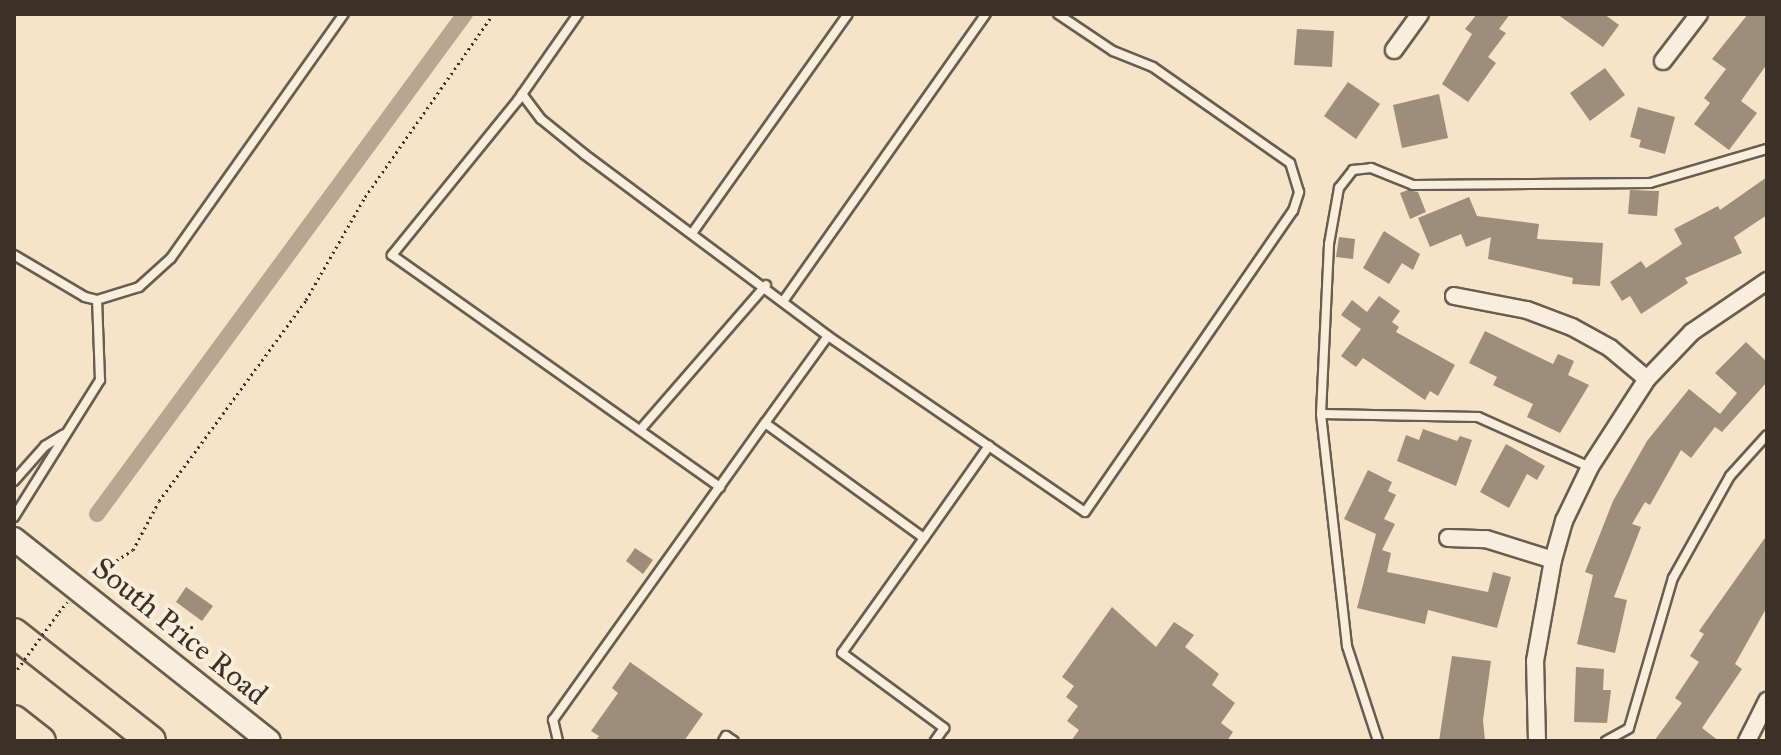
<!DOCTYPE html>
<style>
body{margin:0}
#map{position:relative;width:1781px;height:755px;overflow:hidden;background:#f6e4c8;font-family:"IM FELL Great Primer",serif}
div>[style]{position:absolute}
.canal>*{height:16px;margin:-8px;padding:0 8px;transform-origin:8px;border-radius:8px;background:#b7a791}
.building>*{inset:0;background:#9d8e7b}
.path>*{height:3px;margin-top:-1.5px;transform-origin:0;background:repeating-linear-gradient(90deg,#3c3027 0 2px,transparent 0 6px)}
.roads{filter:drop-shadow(2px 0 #6a5d4f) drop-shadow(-2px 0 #6a5d4f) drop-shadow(0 2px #6a5d4f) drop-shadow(0 -2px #6a5d4f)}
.lane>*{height:8px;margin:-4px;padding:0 4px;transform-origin:4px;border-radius:4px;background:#f9eddb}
.street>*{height:16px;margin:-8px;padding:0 8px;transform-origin:8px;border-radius:8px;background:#f9eddb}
.secondary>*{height:22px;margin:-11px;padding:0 11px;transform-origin:11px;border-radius:11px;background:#f9eddb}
.highway>*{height:28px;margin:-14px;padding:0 14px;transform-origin:14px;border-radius:14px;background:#f6e4c8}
.path-bridge>*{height:3px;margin-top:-1.5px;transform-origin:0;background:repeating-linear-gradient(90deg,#3c3027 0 2px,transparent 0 6px)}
span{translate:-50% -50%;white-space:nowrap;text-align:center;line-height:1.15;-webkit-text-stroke:8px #f9eddb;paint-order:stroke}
.street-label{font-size:30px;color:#3c3027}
.frame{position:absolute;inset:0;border:16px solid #3c3027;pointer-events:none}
</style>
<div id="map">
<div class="canal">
<i style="left:97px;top:514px;width:621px;rotate:-53.65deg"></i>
</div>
<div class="building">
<i style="clip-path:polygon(1477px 14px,1510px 14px,1499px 29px,1506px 33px,1488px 57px,1496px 63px,1468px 102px,1442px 84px,1472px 34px,1465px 29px)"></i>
<i style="clip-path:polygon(1557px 14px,1604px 14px,1619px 25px,1603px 47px)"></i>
<i style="clip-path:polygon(1748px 14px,1767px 14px,1767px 64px,1741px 101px,1757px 113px,1729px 150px,1694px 124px,1710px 103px,1704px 98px,1726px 69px,1712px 59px)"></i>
<i style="clip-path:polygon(1297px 29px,1334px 31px,1332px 67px,1294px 65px)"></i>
<i style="clip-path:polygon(1605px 68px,1625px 95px,1590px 121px,1570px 93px)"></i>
<i style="clip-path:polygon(1348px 82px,1380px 104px,1356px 139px,1324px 116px)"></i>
<i style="clip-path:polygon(1439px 94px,1448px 138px,1402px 148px,1393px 105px)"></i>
<i style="clip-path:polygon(1638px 107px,1675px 117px,1665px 154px,1639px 147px,1641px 140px,1630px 137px)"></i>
<i style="clip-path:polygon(1767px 177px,1767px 215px,1734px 237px,1742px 253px,1685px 278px,1688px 283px,1641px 314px,1630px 296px,1622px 301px,1610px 282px,1641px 261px,1646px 268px,1682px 244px,1674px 229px,1718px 206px,1720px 210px)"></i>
<i style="clip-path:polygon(1408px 190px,1418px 192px,1426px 212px,1410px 219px,1400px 193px)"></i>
<i style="clip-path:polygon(1630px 190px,1659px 191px,1657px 216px,1628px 214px)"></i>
<i style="clip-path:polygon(1469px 197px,1477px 216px,1539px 224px,1537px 239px,1603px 243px,1600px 286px,1572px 284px,1573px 278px,1488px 259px,1491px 237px,1466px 247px,1461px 234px,1430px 247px,1418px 218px)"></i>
<i style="clip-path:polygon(1384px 231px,1420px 254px,1413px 270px,1402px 263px,1389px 284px,1363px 268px)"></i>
<i style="clip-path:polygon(1339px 237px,1355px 239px,1353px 259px,1336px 257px)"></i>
<i style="clip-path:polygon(1379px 296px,1400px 311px,1392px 322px,1399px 327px,1396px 332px,1455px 365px,1438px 396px,1430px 391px,1425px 400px,1363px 358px,1356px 367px,1341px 356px,1361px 329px,1341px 315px,1352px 300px,1367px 312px)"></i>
<i style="clip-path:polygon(1485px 331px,1553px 364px,1558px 354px,1574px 361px,1568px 375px,1589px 385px,1560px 433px,1527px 417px,1533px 404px,1493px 385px,1497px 377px,1469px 363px)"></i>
<i style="clip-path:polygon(1746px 342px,1767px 362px,1767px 382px,1722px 432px,1715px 427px,1691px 458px,1681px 450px,1650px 505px,1645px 502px,1632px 524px,1641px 527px,1614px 597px,1627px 600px,1615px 653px,1577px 644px,1593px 575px,1585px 572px,1613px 501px,1647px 441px,1689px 389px,1720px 414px,1737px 393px,1715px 373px)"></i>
<i style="clip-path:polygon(1423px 429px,1457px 441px,1460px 436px,1472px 440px,1456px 486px,1397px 461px,1406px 435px,1419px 440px)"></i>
<i style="clip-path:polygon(1506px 444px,1545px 466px,1537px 480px,1527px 474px,1509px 508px,1480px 492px)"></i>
<i style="clip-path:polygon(1368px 470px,1392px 482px,1388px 491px,1396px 495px,1384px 519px,1395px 524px,1382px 550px,1391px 553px,1387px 572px,1488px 592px,1493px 572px,1511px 577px,1497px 628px,1428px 610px,1425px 624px,1357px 608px,1376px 534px,1344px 519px)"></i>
<i style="clip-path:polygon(1767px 535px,1767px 607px,1735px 664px,1742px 669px,1702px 728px,1719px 741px,1654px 741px,1682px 703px,1675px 698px,1699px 662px,1690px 656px,1704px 634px,1699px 631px)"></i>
<i style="clip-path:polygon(635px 548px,653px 560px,643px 574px,626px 561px)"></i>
<i style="clip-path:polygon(186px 587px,213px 606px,202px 621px,176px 602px)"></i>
<i style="clip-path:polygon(1112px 607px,1156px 647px,1174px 622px,1194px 635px,1185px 647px,1219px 674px,1212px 685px,1235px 703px,1221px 723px,1233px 732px,1227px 741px,1071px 741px,1079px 730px,1067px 721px,1078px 706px,1066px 697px,1074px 686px,1062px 677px)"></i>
<i style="clip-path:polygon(1452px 656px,1491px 661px,1483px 720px,1485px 741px,1439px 741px)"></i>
<i style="clip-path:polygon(630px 662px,703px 714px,684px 741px,595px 741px,599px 736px,591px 731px,618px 693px,612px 688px)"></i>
<i style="clip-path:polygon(1576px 667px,1604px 669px,1603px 690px,1611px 690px,1607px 723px,1574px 722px)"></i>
</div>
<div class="path">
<i style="left:91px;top:576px;width:49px;rotate:-31.8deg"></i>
<i style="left:133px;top:550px;width:55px;rotate:-62deg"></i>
<i style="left:159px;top:501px;width:249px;rotate:-53.8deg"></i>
<i style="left:306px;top:300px;width:119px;rotate:-60.2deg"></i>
<i style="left:365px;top:197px;width:223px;rotate:-55deg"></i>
<i style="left:59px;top:612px;width:13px;rotate:-51deg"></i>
</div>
<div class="roads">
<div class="lane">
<i style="left:578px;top:14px;width:105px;rotate:124.9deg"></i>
<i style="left:518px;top:100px;width:200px;rotate:129.1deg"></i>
<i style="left:392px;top:255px;width:402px;rotate:35.3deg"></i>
<i style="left:522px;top:94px;width:31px;rotate:53deg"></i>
<i style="left:541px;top:119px;width:55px;rotate:39.1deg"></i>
<i style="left:584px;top:154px;width:304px;rotate:36.7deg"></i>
<i style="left:693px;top:232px;width:267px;rotate:-54.6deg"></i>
<i style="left:14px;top:255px;width:82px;rotate:30.6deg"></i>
<i style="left:85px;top:297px;width:12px;rotate:14deg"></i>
<i style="left:97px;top:300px;width:44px;rotate:-17.2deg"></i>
<i style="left:139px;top:287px;width:43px;rotate:-42.2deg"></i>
<i style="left:171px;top:258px;width:299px;rotate:-54.7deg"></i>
<i style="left:784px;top:300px;width:350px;rotate:-54.8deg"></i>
<i style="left:1321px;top:414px;width:170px;rotate:-87.3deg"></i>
<i style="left:1329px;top:244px;width:57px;rotate:-79.9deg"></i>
<i style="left:1339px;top:188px;width:23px;rotate:-52deg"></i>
<i style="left:1353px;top:170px;width:18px;rotate:-6deg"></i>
<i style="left:1371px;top:168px;width:45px;rotate:22deg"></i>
<i style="left:1413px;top:185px;width:237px;rotate:-0.5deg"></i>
<i style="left:1650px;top:183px;width:122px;rotate:-16.2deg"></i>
<i style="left:765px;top:423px;width:107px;rotate:-54.1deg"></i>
<i style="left:828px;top:336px;width:311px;rotate:34.4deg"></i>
<i style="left:1085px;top:512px;width:366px;rotate:-55.4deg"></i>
<i style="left:1293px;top:211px;width:20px;rotate:-72deg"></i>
<i style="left:1299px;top:192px;width:30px;rotate:-107deg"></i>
<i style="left:1290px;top:163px;width:167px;rotate:-145deg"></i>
<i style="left:1153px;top:67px;width:43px;rotate:-158.2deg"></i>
<i style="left:1113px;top:51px;width:66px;rotate:-146.1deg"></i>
<i style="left:640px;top:430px;width:192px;rotate:-49deg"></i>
<i style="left:14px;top:481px;width:47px;rotate:-48.5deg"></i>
<i style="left:45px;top:446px;width:22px;rotate:-32deg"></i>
<i style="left:14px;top:517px;width:162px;rotate:-57.9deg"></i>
<i style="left:100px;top:380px;width:80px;rotate:-92.1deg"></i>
<i style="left:924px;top:538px;width:113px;rotate:-54.8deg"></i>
<i style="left:558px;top:741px;width:22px;rotate:-103deg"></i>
<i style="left:553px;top:720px;width:365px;rotate:-54.5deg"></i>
<i style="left:765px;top:423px;width:196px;rotate:35.9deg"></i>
<i style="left:924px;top:538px;width:141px;rotate:125.5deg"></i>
<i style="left:842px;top:653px;width:127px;rotate:36.3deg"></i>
<i style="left:944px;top:728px;width:16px;rotate:125deg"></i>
<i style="left:723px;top:741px;width:6px;rotate:-59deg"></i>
<i style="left:726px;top:736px;width:9px;rotate:32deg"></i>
<i style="left:1378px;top:741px;width:100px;rotate:-108.1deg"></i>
<i style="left:1347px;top:646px;width:233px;rotate:-96.4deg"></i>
<i style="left:1321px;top:414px;width:157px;rotate:1.1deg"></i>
<i style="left:1478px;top:417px;width:123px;rotate:24.1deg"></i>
<i style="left:1606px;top:741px;width:26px;rotate:-29deg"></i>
<i style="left:1629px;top:728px;width:156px;rotate:-73.7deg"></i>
<i style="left:1673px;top:578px;width:117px;rotate:-60.8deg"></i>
<i style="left:1730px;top:476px;width:55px;rotate:-47.9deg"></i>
</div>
<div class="street">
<i style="left:1394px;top:50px;width:44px;rotate:-54.2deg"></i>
<i style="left:1663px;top:61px;width:59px;rotate:-52.5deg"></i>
<i style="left:1454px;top:296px;width:74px;rotate:10.9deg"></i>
<i style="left:1527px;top:310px;width:48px;rotate:20.7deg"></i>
<i style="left:1572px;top:327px;width:43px;rotate:28.9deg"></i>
<i style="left:1610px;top:348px;width:48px;rotate:40deg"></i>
<i style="left:1448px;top:538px;width:38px;rotate:2deg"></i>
<i style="left:1486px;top:539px;width:70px;rotate:17.4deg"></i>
<i style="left:1537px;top:741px;width:80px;rotate:-91.4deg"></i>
<i style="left:1535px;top:661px;width:103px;rotate:-79.9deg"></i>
<i style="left:1553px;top:560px;width:41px;rotate:-74.2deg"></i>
<i style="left:1564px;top:521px;width:60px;rotate:-64.3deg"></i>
<i style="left:1590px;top:467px;width:105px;rotate:-57.1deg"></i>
<i style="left:1647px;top:379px;width:65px;rotate:-46.2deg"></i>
<i style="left:1692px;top:332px;width:91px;rotate:-34.2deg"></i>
<i style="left:1747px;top:741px;width:45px;rotate:-63.4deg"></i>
</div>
<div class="secondary">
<i style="left:14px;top:539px;width:325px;rotate:38.4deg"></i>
</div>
<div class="highway">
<i style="left:14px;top:633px;width:174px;rotate:38.2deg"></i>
<i style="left:14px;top:720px;width:34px;rotate:38deg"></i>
</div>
</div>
<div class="path-bridge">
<i style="left:14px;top:674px;width:77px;rotate:-54deg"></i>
</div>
<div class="street-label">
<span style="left:180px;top:631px;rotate:39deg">South Price Road</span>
</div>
<div class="frame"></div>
</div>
